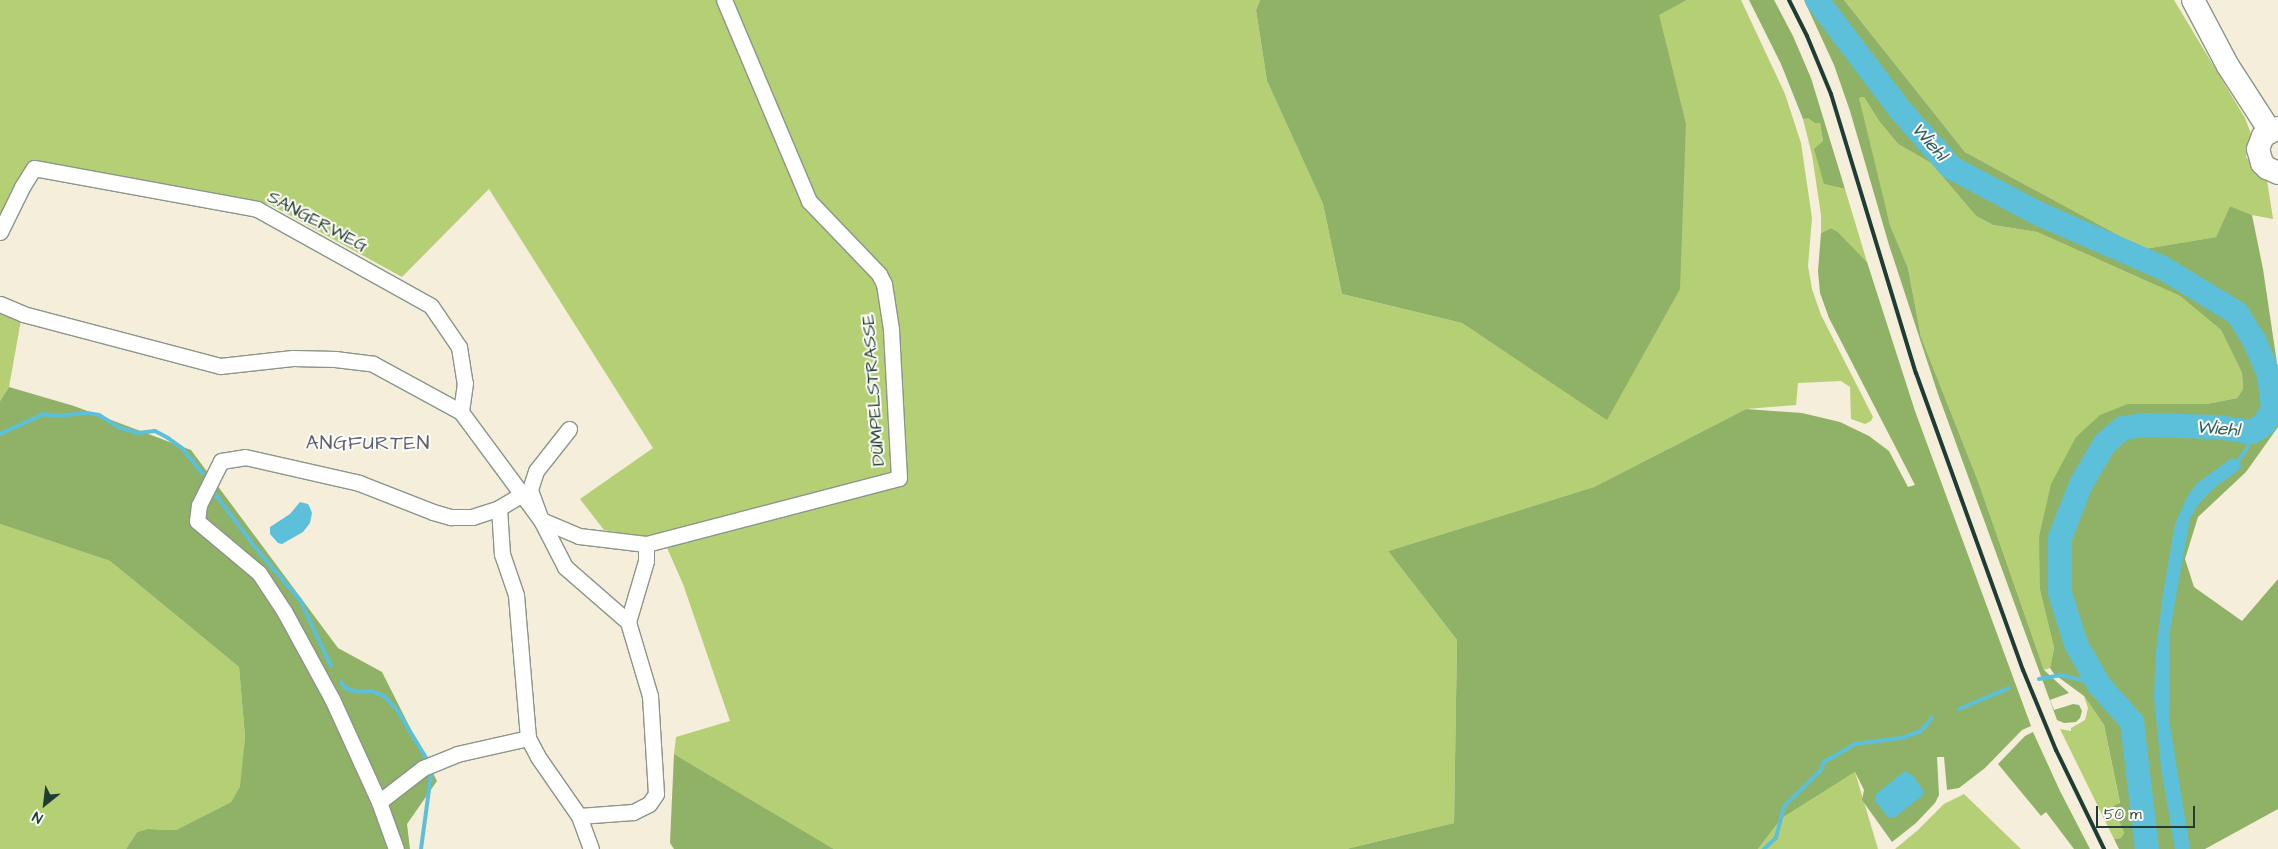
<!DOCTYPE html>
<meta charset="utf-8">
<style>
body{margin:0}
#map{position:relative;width:2278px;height:849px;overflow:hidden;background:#f4eedb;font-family:"Architects Daughter",sans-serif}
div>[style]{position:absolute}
.green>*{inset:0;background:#b5cf74}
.forest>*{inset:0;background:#90b266}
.water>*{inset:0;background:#5cc0da}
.stream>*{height:4px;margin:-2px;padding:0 2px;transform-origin:2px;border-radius:2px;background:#5cc0da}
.river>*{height:24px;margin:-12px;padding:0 12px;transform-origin:12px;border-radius:12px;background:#5cc0da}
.roads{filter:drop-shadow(1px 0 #8a9688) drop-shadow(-1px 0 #8a9688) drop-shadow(0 1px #8a9688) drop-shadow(0 -1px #8a9688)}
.street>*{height:15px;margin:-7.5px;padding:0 7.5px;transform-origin:7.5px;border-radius:7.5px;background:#fff}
.primary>*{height:22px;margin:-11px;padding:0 11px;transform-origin:11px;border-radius:11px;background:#fff}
.rail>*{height:4px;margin:-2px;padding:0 2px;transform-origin:2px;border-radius:2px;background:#1f3d34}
span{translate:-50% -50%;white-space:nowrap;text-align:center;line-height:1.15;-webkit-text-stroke:4px #fdfcf7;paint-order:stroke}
.street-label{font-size:18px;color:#1f3d34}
.water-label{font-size:19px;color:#2e5e5e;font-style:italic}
.quarter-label{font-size:20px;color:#5b5f72;letter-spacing:1px}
.north{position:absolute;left:20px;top:779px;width:50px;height:50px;-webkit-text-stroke:4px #fdfcf7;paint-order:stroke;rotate:209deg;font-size:14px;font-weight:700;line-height:20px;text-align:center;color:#1f3d34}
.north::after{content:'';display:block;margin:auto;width:18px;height:22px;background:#1f3d34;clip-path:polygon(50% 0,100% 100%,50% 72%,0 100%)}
.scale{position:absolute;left:2096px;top:806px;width:99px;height:22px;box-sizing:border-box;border:2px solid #1f3d34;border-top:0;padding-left:6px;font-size:15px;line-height:18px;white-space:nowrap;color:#1f3d34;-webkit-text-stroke:4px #fdfcf7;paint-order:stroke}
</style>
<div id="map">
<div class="green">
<i style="clip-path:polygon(0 0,1260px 0,1256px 10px,1267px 81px,1323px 204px,1342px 294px,1462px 323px,1607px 419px,1686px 123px,1658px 15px,1687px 0,1741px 0,1785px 94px,1801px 143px,1812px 218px,1808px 266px,1812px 289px,1821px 315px,1873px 417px,1871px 421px,1865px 424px,1851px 419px,1850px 387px,1841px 381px,1798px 383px,1796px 405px,1746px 409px,1594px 487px,1388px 551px,1457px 640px,1454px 823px,1346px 849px,834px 849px,674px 754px,676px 737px,730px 721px,683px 584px,664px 541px,604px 530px,580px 499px,653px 448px,489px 189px,402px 277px,271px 205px,239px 198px,149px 185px,38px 162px,0 214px)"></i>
<i style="clip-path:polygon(1844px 0,2174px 0,2245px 118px,2251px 134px,2246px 157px,2267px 180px,2273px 219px,2252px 215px,2230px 206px,2216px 237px,2144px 249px,1965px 152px)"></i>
<i style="clip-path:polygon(1864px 97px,1879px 121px,1898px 144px,1931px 163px,1976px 216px,1993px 225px,2037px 232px,2180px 296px,2221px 330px,2242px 373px,2243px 389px,2237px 398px,2207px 404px,2128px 404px,2040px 590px,2054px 648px,2050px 668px,2044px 670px,1978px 481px,1921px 337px,1908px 268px,1890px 225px,1863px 122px,1859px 98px)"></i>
<i style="clip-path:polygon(1808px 117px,1820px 123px,1823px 141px,1824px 184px,1845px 189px,1867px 262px,1838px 232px,1831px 228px,1821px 233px,1821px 215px,1812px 155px,1803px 119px)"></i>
<i style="clip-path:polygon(0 310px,21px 320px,9px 387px,0 401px)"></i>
<i style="clip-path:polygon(0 524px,110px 561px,239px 667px,245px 737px,241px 787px,231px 802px,176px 830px,147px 829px,137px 832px,126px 849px,0 849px)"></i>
<i style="clip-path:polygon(2084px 696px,2104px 725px,2120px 804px,2113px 806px,2124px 833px,2121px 838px,2114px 839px,2060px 729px,2071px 731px,2071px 728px,2085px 720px,2088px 708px)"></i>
<i style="clip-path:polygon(1855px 772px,1878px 849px,1758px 849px,1782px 818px)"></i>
<i style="clip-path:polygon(1964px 794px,2021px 849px,1895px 849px,1918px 830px,1944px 804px)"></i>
</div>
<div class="forest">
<i style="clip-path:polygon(1260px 0,1687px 0,1659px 15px,1686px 123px,1680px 289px,1607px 420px,1462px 323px,1342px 294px,1323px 204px,1267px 81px,1256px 10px)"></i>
<i style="clip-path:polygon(1749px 0,1774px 0,1793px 36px,1811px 78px,1845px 189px,1824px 184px,1814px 149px,1823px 141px,1820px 123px,1815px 123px,1808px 118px,1803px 119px,1781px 64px)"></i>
<i style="clip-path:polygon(1804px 0,1844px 0,1965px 152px,2144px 249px,2216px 237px,2230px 206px,2252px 215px,2263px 269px,2278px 370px,2278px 427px,2246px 472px,2198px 517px,2185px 559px,2194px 587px,2242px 621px,2278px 579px,2278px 809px,2205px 849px,2119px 849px,2114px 839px,2121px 838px,2124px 833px,2113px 806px,2120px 803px,2104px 725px,2084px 696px,2054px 674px,2050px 668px,2054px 648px,2040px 590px,2039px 537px,2051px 484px,2076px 437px,2100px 415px,2128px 404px,2207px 404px,2237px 398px,2243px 389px,2242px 373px,2221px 330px,2180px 296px,2037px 232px,1993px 225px,1976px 216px,1931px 163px,1898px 144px,1879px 121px,1864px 97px,1859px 98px,1890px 225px,1908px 268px,1921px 337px,1978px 481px,2044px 670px,2069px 693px,2050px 700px,2054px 710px,2073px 704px,2079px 705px,2082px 711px,2080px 718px,2076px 722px,2064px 723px,2057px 720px,1938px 394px,1889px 245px,1850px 111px,1834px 65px)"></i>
<i style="clip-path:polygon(1831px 228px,1838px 232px,1867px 262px,1915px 411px,2031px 726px,2022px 730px,1985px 768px,1959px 788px,1947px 790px,1944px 757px,1937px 757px,1939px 795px,1935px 803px,1916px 823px,1892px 842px,1862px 800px,1864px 790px,1855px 772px,1782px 818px,1758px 849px,1346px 849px,1454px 823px,1457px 640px,1388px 551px,1594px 487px,1746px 409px,1802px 413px,1840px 422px,1869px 436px,1889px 451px,1908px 487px,1915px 485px,1829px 318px,1820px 293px,1818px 271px,1821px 233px)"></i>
<i style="clip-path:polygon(9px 387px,74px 406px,191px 450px,338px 648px,382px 672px,437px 781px,407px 824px,410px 849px,126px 849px,137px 832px,147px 829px,176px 830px,231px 802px,240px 787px,245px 737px,239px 667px,110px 561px,0 524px,0 401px)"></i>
<i style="clip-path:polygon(2033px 732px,2060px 791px,2090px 849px,2074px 849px,2046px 812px,2041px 816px,1998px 764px,2025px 736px)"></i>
<i style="clip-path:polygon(674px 754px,834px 849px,674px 849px,670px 843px)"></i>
</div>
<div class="water">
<i style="clip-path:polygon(2232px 458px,2239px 460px,2241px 465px,2239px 470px,2215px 487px,2197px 506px,2190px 519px,2170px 630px,2169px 719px,2190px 849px,2175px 849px,2161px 768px,2154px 697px,2156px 651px,2163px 594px,2175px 524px,2187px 497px,2197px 483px)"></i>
<i style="clip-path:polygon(300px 502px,308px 504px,310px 508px,312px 513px,310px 523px,303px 532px,282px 544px,278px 543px,270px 534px,270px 527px,290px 514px)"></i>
<i style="clip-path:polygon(1905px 771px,1913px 776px,1923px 790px,1923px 795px,1894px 818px,1888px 817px,1875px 801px,1876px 794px)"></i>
</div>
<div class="stream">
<i style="left:0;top:434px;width:48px;rotate:-24.4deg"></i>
<i style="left:44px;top:414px;width:10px;rotate:11deg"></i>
<i style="left:54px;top:416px;width:33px;rotate:-5deg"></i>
<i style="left:87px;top:413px;width:12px;rotate:9deg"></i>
<i style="left:99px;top:415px;width:22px;rotate:32deg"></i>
<i style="left:118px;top:427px;width:21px;rotate:17deg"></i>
<i style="left:138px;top:433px;width:17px;rotate:-7deg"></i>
<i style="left:155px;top:431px;width:15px;rotate:28deg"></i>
<i style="left:168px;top:438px;width:17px;rotate:36deg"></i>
<i style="left:182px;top:448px;width:33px;rotate:51deg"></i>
<i style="left:2237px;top:463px;width:18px;rotate:-56deg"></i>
<i style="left:2247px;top:448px;width:17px;rotate:-73deg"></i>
<i style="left:212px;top:490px;width:71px;rotate:53deg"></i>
<i style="left:255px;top:547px;width:70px;rotate:49.7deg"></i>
<i style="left:300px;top:600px;width:73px;rotate:64.8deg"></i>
<i style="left:2039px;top:679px;width:23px;rotate:-10deg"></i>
<i style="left:2062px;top:675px;width:38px;rotate:15deg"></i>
<i style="left:341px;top:682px;width:7px;rotate:56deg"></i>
<i style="left:345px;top:688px;width:13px;rotate:18deg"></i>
<i style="left:357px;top:692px;width:15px;rotate:-4deg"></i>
<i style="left:372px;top:691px;width:13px;rotate:23deg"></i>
<i style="left:384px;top:696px;width:19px;rotate:47deg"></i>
<i style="left:397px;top:710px;width:60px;rotate:58.7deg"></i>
<i style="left:1959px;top:709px;width:54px;rotate:-22.8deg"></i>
<i style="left:421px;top:849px;width:82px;rotate:-82.3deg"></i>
<i style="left:1764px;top:849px;width:16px;rotate:-43deg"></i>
<i style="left:1776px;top:838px;width:33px;rotate:-76deg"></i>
<i style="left:1784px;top:806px;width:50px;rotate:-44.2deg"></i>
<i style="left:1820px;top:771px;width:10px;rotate:-66deg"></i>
<i style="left:1824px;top:762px;width:36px;rotate:-30deg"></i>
<i style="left:1855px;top:744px;width:47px;rotate:-7.3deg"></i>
<i style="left:1902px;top:738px;width:20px;rotate:-20deg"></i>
<i style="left:1921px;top:731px;width:17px;rotate:-50deg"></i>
</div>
<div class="river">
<i style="left:1817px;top:0;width:139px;rotate:52.9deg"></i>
<i style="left:1901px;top:111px;width:76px;rotate:48.2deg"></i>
<i style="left:1952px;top:168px;width:96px;rotate:27.9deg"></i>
<i style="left:2037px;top:213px;width:137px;rotate:23.6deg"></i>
<i style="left:2163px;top:268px;width:87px;rotate:31.3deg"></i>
<i style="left:2237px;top:313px;width:34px;rotate:58deg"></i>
<i style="left:2255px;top:342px;width:36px;rotate:67deg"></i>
<i style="left:2269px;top:375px;width:35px;rotate:83deg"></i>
<i style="left:2273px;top:410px;width:18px;rotate:124deg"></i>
<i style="left:2263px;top:425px;width:13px;rotate:148deg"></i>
<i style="left:2252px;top:432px;width:37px;rotate:-172deg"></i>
<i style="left:2215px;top:427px;width:69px;rotate:-178.3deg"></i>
<i style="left:2146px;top:425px;width:23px;rotate:173deg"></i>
<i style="left:2123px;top:428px;width:23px;rotate:140deg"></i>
<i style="left:2105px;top:443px;width:48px;rotate:120.3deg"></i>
<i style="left:2081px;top:484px;width:58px;rotate:111.3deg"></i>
<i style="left:2060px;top:538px;width:55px;rotate:90deg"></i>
<i style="left:2060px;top:593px;width:53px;rotate:72.6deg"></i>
<i style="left:2076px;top:644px;width:47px;rotate:60.7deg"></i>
<i style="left:2099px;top:685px;width:50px;rotate:48.3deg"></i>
<i style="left:2132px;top:722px;width:128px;rotate:83.3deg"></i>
</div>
<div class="roads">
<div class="street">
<i style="left:0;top:232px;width:50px;rotate:-63.9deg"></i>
<i style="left:22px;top:187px;width:22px;rotate:-58deg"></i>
<i style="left:34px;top:168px;width:227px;rotate:10.4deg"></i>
<i style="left:257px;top:209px;width:199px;rotate:29.1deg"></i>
<i style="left:431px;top:306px;width:50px;rotate:55.7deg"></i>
<i style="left:459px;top:347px;width:36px;rotate:81deg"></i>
<i style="left:465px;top:383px;width:29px;rotate:98deg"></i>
<i style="left:0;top:304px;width:25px;rotate:23deg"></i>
<i style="left:23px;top:314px;width:204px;rotate:14.8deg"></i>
<i style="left:220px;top:366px;width:73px;rotate:-6.3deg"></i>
<i style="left:293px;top:358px;width:42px;rotate:1.4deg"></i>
<i style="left:335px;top:359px;width:38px;rotate:7deg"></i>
<i style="left:373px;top:364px;width:100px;rotate:28.6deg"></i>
<i style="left:461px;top:412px;width:134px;rotate:53.5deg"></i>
<i style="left:541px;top:520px;width:53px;rotate:62.9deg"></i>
<i style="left:565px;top:567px;width:84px;rotate:41.1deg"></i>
<i style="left:628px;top:622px;width:77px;rotate:73.4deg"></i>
<i style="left:650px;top:696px;width:98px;rotate:86.5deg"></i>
<i style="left:656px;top:794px;width:12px;rotate:125deg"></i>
<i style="left:649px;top:804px;width:18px;rotate:153deg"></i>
<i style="left:633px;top:812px;width:54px;rotate:175.8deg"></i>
<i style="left:569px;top:429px;width:53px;rotate:128.2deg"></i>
<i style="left:536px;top:471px;width:20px;rotate:108deg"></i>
<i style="left:530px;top:490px;width:32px;rotate:70deg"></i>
<i style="left:541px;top:520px;width:41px;rotate:22.8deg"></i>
<i style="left:579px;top:536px;width:67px;rotate:6.8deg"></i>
<i style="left:499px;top:508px;width:46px;rotate:86.3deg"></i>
<i style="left:502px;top:554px;width:43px;rotate:71.1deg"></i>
<i style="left:516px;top:595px;width:144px;rotate:85.2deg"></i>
<i style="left:528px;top:738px;width:21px;rotate:62deg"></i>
<i style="left:538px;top:757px;width:72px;rotate:55.2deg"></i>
<i style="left:579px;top:816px;width:35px;rotate:70deg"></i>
<i style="left:628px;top:622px;width:64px;rotate:-73.6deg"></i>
<i style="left:646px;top:561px;width:17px;rotate:-90deg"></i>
<i style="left:646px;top:544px;width:261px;rotate:-14.6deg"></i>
<i style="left:899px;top:478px;width:149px;rotate:-93.1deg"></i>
<i style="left:891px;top:329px;width:46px;rotate:-98.8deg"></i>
<i style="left:884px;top:284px;width:11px;rotate:-117deg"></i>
<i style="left:879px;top:274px;width:101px;rotate:-133.8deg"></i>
<i style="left:809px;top:201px;width:218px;rotate:-112.9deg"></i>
<i style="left:379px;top:802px;width:56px;rotate:-37.7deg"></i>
<i style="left:423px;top:768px;width:37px;rotate:-22deg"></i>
<i style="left:457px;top:754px;width:73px;rotate:-12.7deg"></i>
<i style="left:396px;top:849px;width:50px;rotate:-109.9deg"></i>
<i style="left:379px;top:802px;width:113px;rotate:-114.5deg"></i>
<i style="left:332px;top:699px;width:100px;rotate:-118.6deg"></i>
<i style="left:284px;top:611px;width:45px;rotate:-123.3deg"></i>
<i style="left:259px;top:573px;width:81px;rotate:-140deg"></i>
<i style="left:197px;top:521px;width:16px;rotate:-83deg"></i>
<i style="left:199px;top:505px;width:49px;rotate:-63.4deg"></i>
<i style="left:221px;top:461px;width:24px;rotate:-9deg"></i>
<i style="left:245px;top:457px;width:117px;rotate:12.8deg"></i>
<i style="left:359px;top:483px;width:79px;rotate:21.4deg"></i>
<i style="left:433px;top:512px;width:19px;rotate:16deg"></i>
<i style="left:451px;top:517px;width:21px"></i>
<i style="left:472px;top:517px;width:28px;rotate:-18deg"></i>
<i style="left:499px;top:508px;width:26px;rotate:-31deg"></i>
</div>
<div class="primary">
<i style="left:2193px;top:0;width:75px;rotate:62.1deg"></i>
<i style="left:2228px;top:66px;width:77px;rotate:57.1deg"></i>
<i style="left:2278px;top:128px;width:17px;rotate:152deg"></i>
<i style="left:2263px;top:136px;width:14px;rotate:111deg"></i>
<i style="left:2258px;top:149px;width:15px;rotate:74deg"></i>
<i style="left:2262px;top:163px;width:7px;rotate:45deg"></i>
<i style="left:2267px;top:168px;width:12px;rotate:24deg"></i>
</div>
</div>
<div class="rail">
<i style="left:1789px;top:0;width:40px;rotate:63.4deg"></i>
<i style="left:1807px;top:36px;width:63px;rotate:67.5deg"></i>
<i style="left:1831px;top:94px;width:292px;rotate:73.1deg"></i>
<i style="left:1916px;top:373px;width:316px;rotate:70.2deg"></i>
<i style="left:2023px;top:670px;width:87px;rotate:67.6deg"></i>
<i style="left:2056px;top:750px;width:110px;rotate:64.1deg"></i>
</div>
<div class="street-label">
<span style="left:317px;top:222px;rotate:28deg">SANGERWEG</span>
<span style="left:874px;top:390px;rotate:-94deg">DÜMPELSTRASSE</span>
</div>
<div class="water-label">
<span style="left:1929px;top:142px;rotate:48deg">Wiehl</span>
<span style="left:2218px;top:429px;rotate:4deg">Wiehl</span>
</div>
<div class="quarter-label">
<span style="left:368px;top:443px">ANGFURTEN</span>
</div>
<div class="north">N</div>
<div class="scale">50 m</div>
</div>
